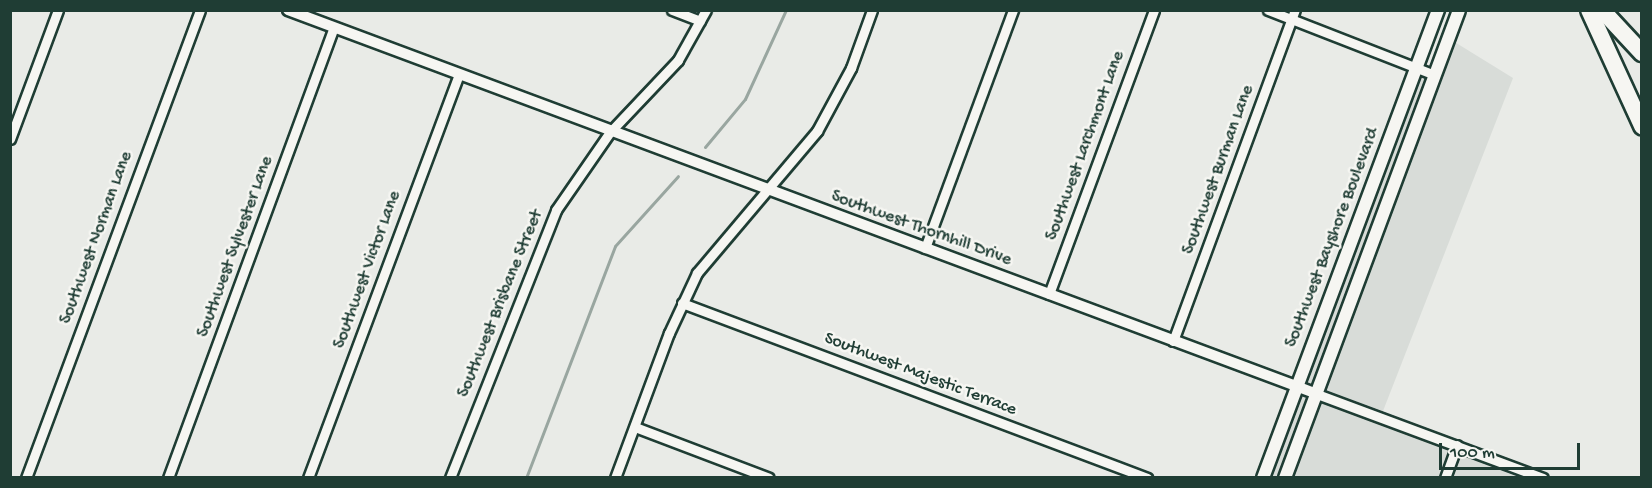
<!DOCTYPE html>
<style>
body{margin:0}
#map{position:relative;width:1652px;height:488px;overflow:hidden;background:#e9ebe7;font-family:"Gochi Hand",sans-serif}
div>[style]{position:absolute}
.built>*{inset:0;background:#d8dcd8}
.stream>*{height:3px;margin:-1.5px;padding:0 1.5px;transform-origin:1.5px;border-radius:1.5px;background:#99a6a0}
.roads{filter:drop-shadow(2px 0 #1f3d34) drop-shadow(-2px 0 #1f3d34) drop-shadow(0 2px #1f3d34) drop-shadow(0 -2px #1f3d34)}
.minor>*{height:9px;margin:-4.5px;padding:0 4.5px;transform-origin:4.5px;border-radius:4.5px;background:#f6f6f2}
.tertiary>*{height:10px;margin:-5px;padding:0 5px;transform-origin:5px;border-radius:5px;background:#f6f6f2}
.secondary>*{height:12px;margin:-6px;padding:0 6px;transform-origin:6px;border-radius:6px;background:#f6f6f2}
.motorway>*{height:16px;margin:-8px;padding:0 8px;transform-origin:8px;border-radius:8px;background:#f6f6f2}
span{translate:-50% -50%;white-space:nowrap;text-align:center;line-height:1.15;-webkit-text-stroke:5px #f6f6f2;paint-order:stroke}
.street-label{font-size:18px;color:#1f3d34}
.frame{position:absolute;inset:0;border:12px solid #1f3d34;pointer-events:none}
.scale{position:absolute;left:1439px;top:443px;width:141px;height:27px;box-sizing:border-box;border:3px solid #1f3d34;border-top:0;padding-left:8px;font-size:18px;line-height:21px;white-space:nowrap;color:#1f3d34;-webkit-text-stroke:4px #f6f6f2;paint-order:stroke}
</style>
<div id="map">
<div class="built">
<i style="clip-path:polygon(1453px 41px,1513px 78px,1383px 411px,1324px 390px)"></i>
<i style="clip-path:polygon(1420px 75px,1429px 78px,1315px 387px,1306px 384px)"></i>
<i style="clip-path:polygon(1302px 394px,1311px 397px,1280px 477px,1271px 478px)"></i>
<i style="clip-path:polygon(1320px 400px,1450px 448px,1439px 477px,1291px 478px)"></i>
<i style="clip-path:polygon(1460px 452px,1480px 459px,1523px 477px,1450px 477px)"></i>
</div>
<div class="stream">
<i style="left:705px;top:147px;width:62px;rotate:-50.2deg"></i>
<i style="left:745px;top:99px;width:98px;rotate:-65.3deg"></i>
<i style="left:526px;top:478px;width:248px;rotate:-69deg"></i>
<i style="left:615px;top:246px;width:94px;rotate:-48deg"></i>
</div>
<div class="roads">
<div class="minor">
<i style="left:672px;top:10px;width:30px;rotate:21deg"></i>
<i style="left:1268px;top:10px;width:179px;rotate:21.3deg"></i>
<i style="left:10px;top:139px;width:138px;rotate:-69.6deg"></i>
<i style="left:925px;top:248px;width:254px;rotate:-69.7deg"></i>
<i style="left:1049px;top:294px;width:303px;rotate:-69.7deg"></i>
<i style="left:682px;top:303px;width:497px;rotate:20.6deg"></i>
<i style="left:1173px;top:341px;width:353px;rotate:-69.8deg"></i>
<i style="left:1317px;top:394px;width:241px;rotate:20.4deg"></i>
<i style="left:635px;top:427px;width:143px;rotate:20.8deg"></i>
<i style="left:26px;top:478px;width:499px;rotate:-69.6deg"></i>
<i style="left:168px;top:478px;width:480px;rotate:-69.8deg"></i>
<i style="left:308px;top:478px;width:431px;rotate:-69.5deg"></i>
<i style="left:450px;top:478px;width:288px;rotate:-68.4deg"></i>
<i style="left:556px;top:210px;width:95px;rotate:-55.3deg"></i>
<i style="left:610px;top:132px;width:99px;rotate:-46.6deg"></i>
<i style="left:678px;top:60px;width:57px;rotate:-60.8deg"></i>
<i style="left:615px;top:478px;width:155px;rotate:-69.6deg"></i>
<i style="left:669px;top:333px;width:66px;rotate:-65deg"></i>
<i style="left:697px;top:273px;width:186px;rotate:-49.8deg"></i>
<i style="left:817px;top:131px;width:72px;rotate:-61.6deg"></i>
<i style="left:851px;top:68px;width:62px;rotate:-70.1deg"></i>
<i style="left:1445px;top:478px;width:35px;rotate:-70deg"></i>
</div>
<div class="tertiary">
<i style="left:288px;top:10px;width:1098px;rotate:20.46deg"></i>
</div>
<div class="secondary">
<i style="left:1263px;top:478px;width:500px;rotate:-69.5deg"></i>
<i style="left:1285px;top:478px;width:499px;rotate:-69.6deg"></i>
</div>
<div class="motorway">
<i style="left:1589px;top:10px;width:128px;rotate:65.4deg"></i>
<i style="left:1602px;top:10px;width:59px;rotate:47.1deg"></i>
</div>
</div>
<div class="street-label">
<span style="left:1086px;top:146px;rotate:-70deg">Southwest Larchmont Lane</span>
<span style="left:1219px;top:170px;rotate:-70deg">Southwest Burman Lane</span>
<span style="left:921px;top:229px;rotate:20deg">Southwest Thornhill Drive</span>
<span style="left:97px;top:238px;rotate:-70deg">Southwest Norman Lane</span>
<span style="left:1333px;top:238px;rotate:-69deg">Southwest Bayshore Boulevard</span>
<span style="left:236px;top:247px;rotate:-70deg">Southwest Sylvester Lane</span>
<span style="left:368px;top:270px;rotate:-70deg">Southwest Victor Lane</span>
<span style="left:501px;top:304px;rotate:-68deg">Southwest Brisbane Street</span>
<span style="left:920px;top:375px;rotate:21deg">Southwest Majestic Terrace</span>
</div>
<div class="frame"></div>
<div class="scale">100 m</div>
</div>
